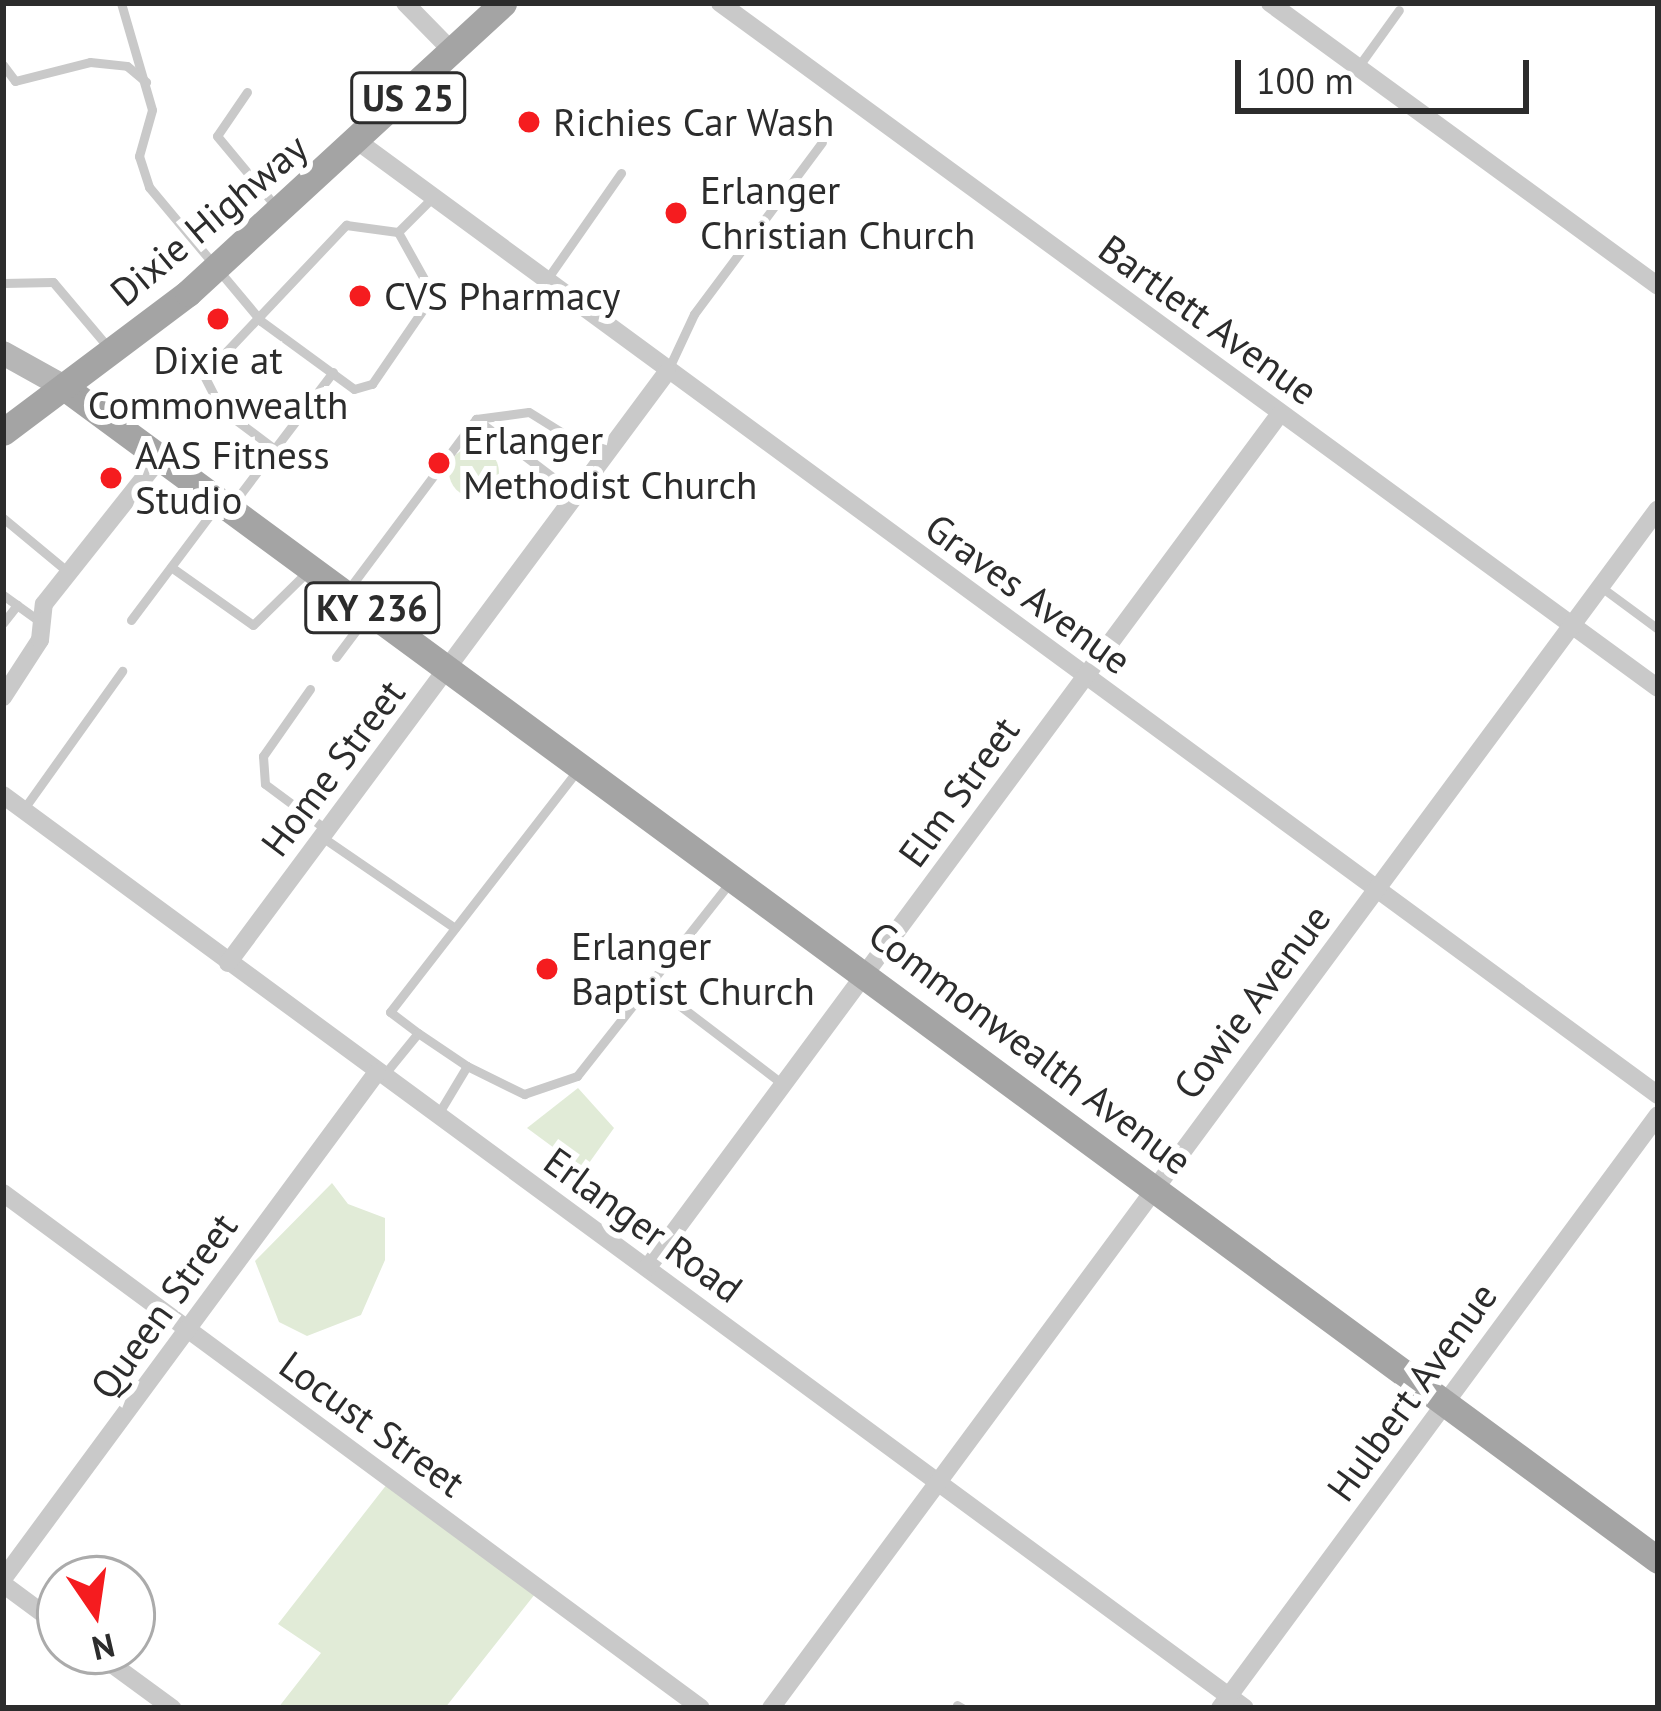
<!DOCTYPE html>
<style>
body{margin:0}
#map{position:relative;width:1661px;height:1711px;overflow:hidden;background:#fff;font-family:"PT Sans",sans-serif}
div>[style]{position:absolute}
.green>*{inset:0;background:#e1ebd7}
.round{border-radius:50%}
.service>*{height:9px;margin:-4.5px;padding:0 4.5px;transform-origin:4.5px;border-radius:4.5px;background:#c9c9c9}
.minor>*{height:18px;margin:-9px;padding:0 9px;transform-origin:9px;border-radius:9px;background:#c9c9c9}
.secondary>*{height:24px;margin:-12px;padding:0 12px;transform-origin:12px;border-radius:12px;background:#b6b6b6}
.primary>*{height:27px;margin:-13.5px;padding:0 13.5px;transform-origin:13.5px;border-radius:13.5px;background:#a4a4a4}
.dots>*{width:33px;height:33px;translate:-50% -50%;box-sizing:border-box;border:6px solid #fff;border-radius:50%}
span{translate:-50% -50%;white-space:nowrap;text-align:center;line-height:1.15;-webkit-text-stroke:12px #fff;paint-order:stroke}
.shield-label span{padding:3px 9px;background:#fff;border:3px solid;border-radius:9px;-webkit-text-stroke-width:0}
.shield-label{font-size:36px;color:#2c2c2c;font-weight:700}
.poi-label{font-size:39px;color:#2c2c2c}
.left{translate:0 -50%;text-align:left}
.street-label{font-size:39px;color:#2c2c2c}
.frame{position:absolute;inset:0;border:6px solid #2c2c2c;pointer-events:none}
.north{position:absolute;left:36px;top:1555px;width:120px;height:120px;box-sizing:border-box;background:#fff;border:3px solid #ababab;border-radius:50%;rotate:167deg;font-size:33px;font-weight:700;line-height:48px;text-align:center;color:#2c2c2c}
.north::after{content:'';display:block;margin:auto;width:42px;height:54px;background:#f51c1f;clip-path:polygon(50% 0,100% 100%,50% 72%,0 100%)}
.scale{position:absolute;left:1235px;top:60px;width:294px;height:54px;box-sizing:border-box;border:6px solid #2c2c2c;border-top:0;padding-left:15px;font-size:36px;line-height:42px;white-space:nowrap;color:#2c2c2c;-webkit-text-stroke:9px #fff;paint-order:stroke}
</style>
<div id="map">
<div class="green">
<i class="round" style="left:449px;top:447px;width:50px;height:50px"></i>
<i style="clip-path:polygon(578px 1088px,614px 1128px,584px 1170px,527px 1128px)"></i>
<i style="clip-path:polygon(332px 1183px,348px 1204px,385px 1218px,385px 1260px,361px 1315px,307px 1336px,279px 1322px,255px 1261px)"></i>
<i style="clip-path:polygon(391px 1479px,539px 1589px,445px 1708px,278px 1708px,321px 1653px,278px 1624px)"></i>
</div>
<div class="service">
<i style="left:121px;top:3px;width:111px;rotate:73.8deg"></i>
<i style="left:152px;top:110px;width:48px;rotate:105.8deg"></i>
<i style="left:139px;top:156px;width:33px;rotate:72deg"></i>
<i style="left:149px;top:187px;width:175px;rotate:50.1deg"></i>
<i style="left:261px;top:321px;width:115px;rotate:36.2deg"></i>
<i style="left:354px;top:389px;width:19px;rotate:-16deg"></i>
<i style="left:372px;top:384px;width:108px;rotate:-55.6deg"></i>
<i style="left:433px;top:295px;width:72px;rotate:-119.1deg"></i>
<i style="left:3px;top:65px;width:20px;rotate:53deg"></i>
<i style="left:15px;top:81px;width:77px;rotate:-14.2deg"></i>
<i style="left:90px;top:62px;width:37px;rotate:6deg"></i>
<i style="left:127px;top:66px;width:25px;rotate:40deg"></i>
<i style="left:1358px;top:67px;width:70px;rotate:-54.3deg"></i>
<i style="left:247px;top:92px;width:53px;rotate:124.3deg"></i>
<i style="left:217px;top:136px;width:94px;rotate:50.2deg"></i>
<i style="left:545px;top:282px;width:133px;rotate:-55.1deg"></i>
<i style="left:3px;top:283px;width:50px;rotate:-1.1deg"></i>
<i style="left:53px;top:282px;width:85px;rotate:49.8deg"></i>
<i style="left:667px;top:372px;width:64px;rotate:-65deg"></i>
<i style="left:694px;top:314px;width:214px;rotate:-53.3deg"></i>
<i style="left:476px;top:419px;width:126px;rotate:37.2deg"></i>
<i style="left:272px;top:447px;width:64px;rotate:-143.3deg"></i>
<i style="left:221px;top:409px;width:38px;rotate:-117deg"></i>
<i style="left:204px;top:375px;width:207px;rotate:-46.6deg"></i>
<i style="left:346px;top:225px;width:52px;rotate:7.7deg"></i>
<i style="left:398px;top:232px;width:48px;rotate:-45deg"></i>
<i style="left:232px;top:505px;width:167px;rotate:-52.8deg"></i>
<i style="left:3px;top:518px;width:85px;rotate:39.7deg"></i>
<i style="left:171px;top:567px;width:100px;rotate:35.3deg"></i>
<i style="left:253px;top:625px;width:80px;rotate:-44.5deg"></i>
<i style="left:1601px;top:587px;width:71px;rotate:36.4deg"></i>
<i style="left:348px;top:590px;width:214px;rotate:-53.2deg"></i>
<i style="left:476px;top:419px;width:53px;rotate:-7.5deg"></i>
<i style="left:529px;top:412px;width:87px;rotate:31.9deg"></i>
<i style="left:3px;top:595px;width:48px;rotate:35.7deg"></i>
<i style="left:131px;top:620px;width:146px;rotate:-53.1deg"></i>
<i style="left:3px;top:623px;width:23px;rotate:-52deg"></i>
<i style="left:336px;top:657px;width:50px;rotate:-53.1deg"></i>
<i style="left:310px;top:689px;width:82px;rotate:125deg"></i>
<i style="left:263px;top:756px;width:28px;rotate:86deg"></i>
<i style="left:265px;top:784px;width:77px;rotate:36.6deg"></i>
<i style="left:23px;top:810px;width:171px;rotate:-54.5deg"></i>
<i style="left:322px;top:837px;width:161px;rotate:34.4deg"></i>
<i style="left:650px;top:983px;width:168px;rotate:37.3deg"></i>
<i style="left:418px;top:1033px;width:35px;rotate:-143deg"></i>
<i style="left:390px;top:1012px;width:309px;rotate:-52.2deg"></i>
<i style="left:467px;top:1066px;width:64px;rotate:26.2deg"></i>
<i style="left:524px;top:1094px;width:56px;rotate:-18.8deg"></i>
<i style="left:577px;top:1076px;width:248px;rotate:-51.7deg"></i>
<i style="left:383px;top:1076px;width:55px;rotate:-50.9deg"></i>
<i style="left:418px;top:1033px;width:59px;rotate:34deg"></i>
<i style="left:467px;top:1066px;width:58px;rotate:121deg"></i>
<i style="left:957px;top:1705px;width:6px;rotate:31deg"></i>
</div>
<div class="minor">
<i style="left:405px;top:3px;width:70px;rotate:45.6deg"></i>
<i style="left:720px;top:3px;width:1161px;rotate:36.14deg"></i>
<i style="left:1270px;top:3px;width:480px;rotate:36.1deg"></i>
<i style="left:360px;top:143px;width:1610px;rotate:36.26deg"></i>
<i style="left:3px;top:697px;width:68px;rotate:-57deg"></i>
<i style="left:40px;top:640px;width:36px;rotate:-84deg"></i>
<i style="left:44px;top:604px;width:191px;rotate:-51.6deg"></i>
<i style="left:3px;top:795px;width:1541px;rotate:36.32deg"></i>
<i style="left:228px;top:963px;width:736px;rotate:-53.39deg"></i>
<i style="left:3px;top:1193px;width:867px;rotate:36.42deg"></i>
<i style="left:648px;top:1267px;width:1060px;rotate:-53.48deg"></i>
<i style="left:3px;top:1579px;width:630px;rotate:-53.58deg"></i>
<i style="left:3px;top:1584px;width:71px;rotate:36.4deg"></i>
<i style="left:94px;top:1651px;width:97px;rotate:36.2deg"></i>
<i style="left:771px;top:1708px;width:1491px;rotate:-53.51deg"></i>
<i style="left:1220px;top:1708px;width:737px;rotate:-53.55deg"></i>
</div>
<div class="secondary">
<i style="left:3px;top:353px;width:70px;rotate:29.1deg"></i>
</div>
<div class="primary">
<i style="left:64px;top:387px;width:1979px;rotate:36.35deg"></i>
<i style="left:3px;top:432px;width:231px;rotate:-36.9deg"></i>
<i style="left:188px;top:293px;width:428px;rotate:-42.6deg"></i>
</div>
<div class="dots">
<i style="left:529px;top:122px;background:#f51c1f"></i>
<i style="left:676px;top:213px;background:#f51c1f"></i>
<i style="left:360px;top:296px;background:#f51c1f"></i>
<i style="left:218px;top:319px;background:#f51c1f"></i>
<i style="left:439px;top:463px;background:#f51c1f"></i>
<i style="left:111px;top:478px;background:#f51c1f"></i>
<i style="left:547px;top:969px;background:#f51c1f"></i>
</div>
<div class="shield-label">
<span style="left:408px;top:98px">US 25</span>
<span style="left:372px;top:608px">KY 236</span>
</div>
<div class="poi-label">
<span class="left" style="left:553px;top:122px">Richies Car Wash</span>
<span class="left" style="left:700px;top:213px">Erlanger<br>Christian Church</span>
<span class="left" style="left:384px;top:296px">CVS Pharmacy</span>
<span style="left:218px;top:383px">Dixie at<br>Commonwealth</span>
<span class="left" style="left:463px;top:463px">Erlanger<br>Methodist Church</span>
<span class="left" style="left:135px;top:478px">AAS Fitness<br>Studio</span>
<span class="left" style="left:571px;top:969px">Erlanger<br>Baptist Church</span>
</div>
<div class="street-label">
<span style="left:209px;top:220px;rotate:-40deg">Dixie Highway</span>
<span style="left:1208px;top:320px;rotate:36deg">Bartlett Avenue</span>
<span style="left:1028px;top:594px;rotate:36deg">Graves Avenue</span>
<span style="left:333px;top:768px;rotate:-53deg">Home Street</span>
<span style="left:959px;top:792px;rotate:-54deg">Elm Street</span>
<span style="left:1252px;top:1002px;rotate:-53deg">Cowie Avenue</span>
<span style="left:1030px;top:1048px;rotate:37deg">Commonwealth Avenue</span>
<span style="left:643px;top:1225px;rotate:36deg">Erlanger Road</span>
<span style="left:164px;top:1306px;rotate:-54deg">Queen Street</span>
<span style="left:1412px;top:1392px;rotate:-54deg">Hulbert Avenue</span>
<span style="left:372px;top:1424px;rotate:36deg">Locust Street</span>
</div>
<div class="frame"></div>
<div class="north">N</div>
<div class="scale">100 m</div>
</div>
